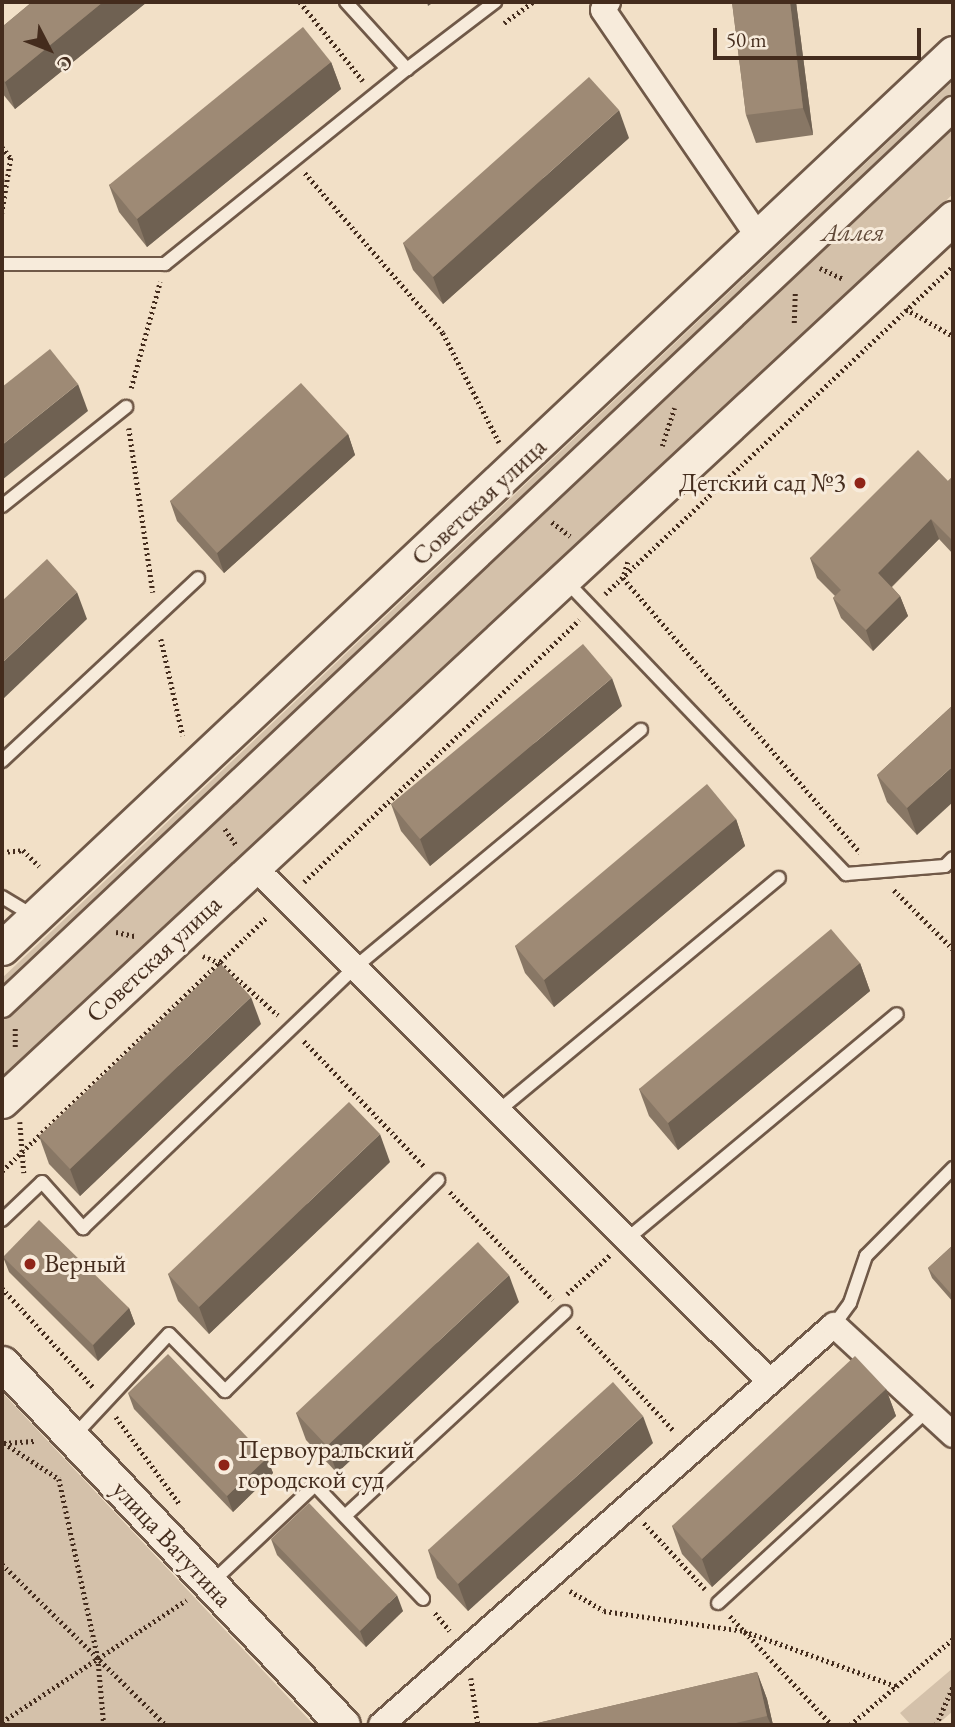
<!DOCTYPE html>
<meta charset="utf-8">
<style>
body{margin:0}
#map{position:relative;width:955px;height:1727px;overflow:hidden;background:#f2e0c7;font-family:"EB Garamond",serif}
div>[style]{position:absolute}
.green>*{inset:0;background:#d4c1aa}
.path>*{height:4.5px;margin-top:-2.25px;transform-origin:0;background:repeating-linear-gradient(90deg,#442c1d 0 2px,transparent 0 5.5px)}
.roads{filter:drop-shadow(2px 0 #705948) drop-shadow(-2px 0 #705948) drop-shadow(0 2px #705948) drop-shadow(0 -2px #705948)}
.lane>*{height:12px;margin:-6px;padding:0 6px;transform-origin:6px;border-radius:6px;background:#f7ebdb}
.street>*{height:24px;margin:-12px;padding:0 12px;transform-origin:12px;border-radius:12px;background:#f7ebdb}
.secondary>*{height:33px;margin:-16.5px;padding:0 16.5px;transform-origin:16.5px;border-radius:16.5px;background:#f7ebdb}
.wall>*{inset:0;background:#887765}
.shaded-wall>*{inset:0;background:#6f6152}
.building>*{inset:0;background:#9e8a75}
.dots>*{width:19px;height:19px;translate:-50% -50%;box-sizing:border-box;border:4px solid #f7ebdb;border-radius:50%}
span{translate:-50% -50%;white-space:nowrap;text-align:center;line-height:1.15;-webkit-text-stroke:6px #f7ebdb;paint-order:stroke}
.park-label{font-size:26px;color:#614a39;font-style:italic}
.poi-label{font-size:26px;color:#442c1d}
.right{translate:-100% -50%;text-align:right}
.left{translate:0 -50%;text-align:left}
.street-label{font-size:26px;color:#442c1d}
.frame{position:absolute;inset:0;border:4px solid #442c1d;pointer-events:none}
.north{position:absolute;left:14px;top:14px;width:70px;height:70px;-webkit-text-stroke:5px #f7ebdb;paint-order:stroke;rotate:132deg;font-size:19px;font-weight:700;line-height:28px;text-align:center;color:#442c1d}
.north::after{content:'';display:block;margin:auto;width:24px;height:32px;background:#442c1d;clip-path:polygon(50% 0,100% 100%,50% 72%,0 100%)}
.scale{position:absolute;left:713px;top:28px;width:208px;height:32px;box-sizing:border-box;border:4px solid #442c1d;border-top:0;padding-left:9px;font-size:21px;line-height:24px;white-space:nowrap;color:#442c1d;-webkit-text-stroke:5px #f7ebdb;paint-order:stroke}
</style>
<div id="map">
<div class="green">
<i style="clip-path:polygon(953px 81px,953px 194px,2px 1087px,2px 978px)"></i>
<i style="clip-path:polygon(2px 1392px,314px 1725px,2px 1725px)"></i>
<i style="clip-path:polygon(953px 1668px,953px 1711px,937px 1725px,911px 1725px,900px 1713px)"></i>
</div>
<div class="path">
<i style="left:300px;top:2px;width:101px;rotate:51.4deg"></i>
<i style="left:504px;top:23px;width:36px;rotate:-36deg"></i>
<i style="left:2px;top:147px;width:14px;rotate:51deg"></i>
<i style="left:11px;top:158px;width:56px;rotate:99.3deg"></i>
<i style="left:305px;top:173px;width:211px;rotate:49.2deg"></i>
<i style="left:443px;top:333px;width:123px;rotate:62.8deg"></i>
<i style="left:820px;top:268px;width:26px;rotate:25deg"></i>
<i style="left:906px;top:309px;width:54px;rotate:29.9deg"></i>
<i style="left:794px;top:323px;width:30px;rotate:-88deg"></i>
<i style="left:131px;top:388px;width:110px;rotate:-74.7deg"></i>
<i style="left:129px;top:428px;width:166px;rotate:81.7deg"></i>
<i style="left:662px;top:446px;width:40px;rotate:-72deg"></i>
<i style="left:552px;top:522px;width:23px;rotate:38deg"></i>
<i style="left:628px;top:562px;width:17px;rotate:107deg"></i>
<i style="left:623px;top:578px;width:363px;rotate:49.2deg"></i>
<i style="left:605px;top:594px;width:478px;rotate:-43.3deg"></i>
<i style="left:161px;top:639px;width:99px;rotate:77.2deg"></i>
<i style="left:225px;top:829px;width:19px;rotate:55deg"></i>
<i style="left:2px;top:852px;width:21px;rotate:-5deg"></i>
<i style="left:23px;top:850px;width:23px;rotate:45deg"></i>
<i style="left:304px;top:882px;width:380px;rotate:-43.6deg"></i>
<i style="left:894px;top:890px;width:83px;rotate:45deg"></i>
<i style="left:116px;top:932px;width:19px;rotate:12deg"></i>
<i style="left:203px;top:956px;width:18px;rotate:22deg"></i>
<i style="left:220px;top:963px;width:78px;rotate:41.9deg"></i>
<i style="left:304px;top:1041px;width:173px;rotate:46.2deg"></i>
<i style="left:15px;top:1047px;width:22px;rotate:-90deg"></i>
<i style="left:20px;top:1122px;width:51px;rotate:85.5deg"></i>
<i style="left:2px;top:1171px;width:367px;rotate:-43.8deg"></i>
<i style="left:450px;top:1192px;width:149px;rotate:46.4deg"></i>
<i style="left:2px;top:1288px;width:136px;rotate:47.4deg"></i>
<i style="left:567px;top:1294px;width:58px;rotate:-42.2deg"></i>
<i style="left:578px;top:1327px;width:142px;rotate:47.3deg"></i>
<i style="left:116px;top:1417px;width:107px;rotate:53.8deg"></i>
<i style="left:4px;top:1443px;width:66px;rotate:33.2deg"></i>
<i style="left:59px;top:1479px;width:183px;rotate:77.7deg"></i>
<i style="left:98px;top:1658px;width:67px;rotate:84.9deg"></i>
<i style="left:4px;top:1443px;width:30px;rotate:-4deg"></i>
<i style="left:644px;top:1523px;width:90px;rotate:47.3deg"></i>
<i style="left:2px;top:1564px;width:230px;rotate:44.5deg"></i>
<i style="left:570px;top:1591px;width:39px;rotate:30deg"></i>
<i style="left:604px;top:1611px;width:141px;rotate:8.1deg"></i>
<i style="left:744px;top:1631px;width:162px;rotate:19.9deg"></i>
<i style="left:435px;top:1613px;width:23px;rotate:50deg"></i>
<i style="left:730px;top:1616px;width:149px;rotate:46.9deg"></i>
<i style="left:471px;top:1678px;width:48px;rotate:81.5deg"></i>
<i style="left:2px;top:1722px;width:221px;rotate:-33.5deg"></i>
<i style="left:850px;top:1725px;width:134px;rotate:-39.9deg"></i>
<i style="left:936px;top:1725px;width:43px;rotate:-66.4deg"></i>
</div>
<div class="roads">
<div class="lane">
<i style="left:346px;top:2px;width:91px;rotate:47.7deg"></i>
<i style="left:407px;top:69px;width:111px;rotate:-37.3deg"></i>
<i style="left:2px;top:264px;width:163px"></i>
<i style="left:165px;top:264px;width:311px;rotate:-38.9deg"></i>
<i style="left:2px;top:506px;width:159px;rotate:-38.6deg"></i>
<i style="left:565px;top:580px;width:407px;rotate:46.3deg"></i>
<i style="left:846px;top:874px;width:99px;rotate:-4.6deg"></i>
<i style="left:945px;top:866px;width:11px;rotate:-45deg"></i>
<i style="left:2px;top:761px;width:268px;rotate:-43deg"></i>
<i style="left:2px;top:897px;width:35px;rotate:31deg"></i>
<i style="left:498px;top:1111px;width:365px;rotate:-39.7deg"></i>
<i style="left:2px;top:1220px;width:55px;rotate:-43.5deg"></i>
<i style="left:42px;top:1182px;width:62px;rotate:48.3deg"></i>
<i style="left:83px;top:1228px;width:376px;rotate:-43.8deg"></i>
<i style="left:354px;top:968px;width:373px;rotate:-39.7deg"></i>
<i style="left:627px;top:1239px;width:351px;rotate:-39.8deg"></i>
<i style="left:834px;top:1325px;width:27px;rotate:-54deg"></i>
<i style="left:850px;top:1303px;width:50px;rotate:-71.2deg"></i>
<i style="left:866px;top:1256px;width:124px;rotate:-45.3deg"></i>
<i style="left:72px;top:1438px;width:142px;rotate:-47deg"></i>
<i style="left:169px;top:1334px;width:80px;rotate:45.5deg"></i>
<i style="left:225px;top:1391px;width:300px;rotate:-44.7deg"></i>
<i style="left:345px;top:1516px;width:300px;rotate:-42.8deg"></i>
<i style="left:210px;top:1584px;width:144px;rotate:-43.3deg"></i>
<i style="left:315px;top:1485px;width:157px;rotate:46.5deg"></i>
<i style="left:718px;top:1603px;width:284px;rotate:-42.6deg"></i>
</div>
<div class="street">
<i style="left:608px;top:2px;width:9px;rotate:122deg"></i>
<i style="left:603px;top:10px;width:278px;rotate:55.6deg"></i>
<i style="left:253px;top:866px;width:730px;rotate:44.94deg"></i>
<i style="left:2px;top:1005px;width:1307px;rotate:-43.29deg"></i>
<i style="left:381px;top:1725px;width:604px;rotate:-41.44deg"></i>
<i style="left:834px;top:1325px;width:162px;rotate:42.7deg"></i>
</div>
<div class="secondary">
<i style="left:2px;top:948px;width:1306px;rotate:-43.26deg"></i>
<i style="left:2px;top:1101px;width:1298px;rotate:-42.88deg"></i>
<i style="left:2px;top:1363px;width:497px;rotate:46.7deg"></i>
</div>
</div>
<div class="wall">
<i style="clip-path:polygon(32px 2px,147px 2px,15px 109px,2px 93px,2px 27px)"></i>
<i style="clip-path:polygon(732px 2px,796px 2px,813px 135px,756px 143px,746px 115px)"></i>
<i style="clip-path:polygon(331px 62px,341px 89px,147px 247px,119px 212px,109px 185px)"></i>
<i style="clip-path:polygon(629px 138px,443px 304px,413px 270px,403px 243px)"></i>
<i style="clip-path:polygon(348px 434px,355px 455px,224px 573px,177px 521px,170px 501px)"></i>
<i style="clip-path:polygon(953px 476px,953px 554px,939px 539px,892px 587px,900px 596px,908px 616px,873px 651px,841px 618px,833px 598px,835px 596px,817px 578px,810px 558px,948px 481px)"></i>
<i style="clip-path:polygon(953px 705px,917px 835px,887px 802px,877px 775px)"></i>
<i style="clip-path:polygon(622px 706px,430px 866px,401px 831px,391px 804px)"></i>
<i style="clip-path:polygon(736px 819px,745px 846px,554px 1007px,525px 973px,515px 946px)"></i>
<i style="clip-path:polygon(860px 963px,870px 991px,678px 1150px,649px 1116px,639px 1089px)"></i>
<i style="clip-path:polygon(261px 1024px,80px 1196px,49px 1164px,39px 1136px)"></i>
<i style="clip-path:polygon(390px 1162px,209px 1334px,178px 1301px,168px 1274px)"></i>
<i style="clip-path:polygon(953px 1245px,953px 1302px,932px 1278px,928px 1268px)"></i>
<i style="clip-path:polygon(3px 1257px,129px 1308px,135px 1324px,98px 1361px,9px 1272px)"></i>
<i style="clip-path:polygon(519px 1302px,337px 1473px,306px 1440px,296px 1413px)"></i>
<i style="clip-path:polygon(886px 1389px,896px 1416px,712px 1587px,682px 1554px,672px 1526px)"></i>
<i style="clip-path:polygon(128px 1393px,267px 1458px,273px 1473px,233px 1512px,134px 1409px)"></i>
<i style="clip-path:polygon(653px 1443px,468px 1611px,437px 1578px,428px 1550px)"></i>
<i style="clip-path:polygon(271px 1539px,403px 1611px,366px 1647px,277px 1555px)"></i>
<i style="clip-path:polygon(757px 1672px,767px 1699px,773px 1725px,529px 1725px)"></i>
</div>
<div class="shaded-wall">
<i style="clip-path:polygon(103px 2px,147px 2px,15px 109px,5px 82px)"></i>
<i style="clip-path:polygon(427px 2px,434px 2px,428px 6px)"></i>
<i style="clip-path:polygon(790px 2px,796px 2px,813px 135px,803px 108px)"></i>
<i style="clip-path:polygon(331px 62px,341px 89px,147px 247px,137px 219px)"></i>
<i style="clip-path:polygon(619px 110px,629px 138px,443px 304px,433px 277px)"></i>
<i style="clip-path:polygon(78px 384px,88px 411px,2px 480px,2px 445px)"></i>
<i style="clip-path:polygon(348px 434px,355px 455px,224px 573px,217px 553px)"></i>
<i style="clip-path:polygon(931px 519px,939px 539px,885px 593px,878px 573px)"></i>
<i style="clip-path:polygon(77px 592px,87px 619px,2px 700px,2px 663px)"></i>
<i style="clip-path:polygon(900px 596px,908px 616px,873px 651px,866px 630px)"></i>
<i style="clip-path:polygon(612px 678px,622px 706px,430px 866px,420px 839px)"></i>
<i style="clip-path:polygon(953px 766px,953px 802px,917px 835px,907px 808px)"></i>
<i style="clip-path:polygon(736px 819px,745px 846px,554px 1007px,544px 980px)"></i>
<i style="clip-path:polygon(860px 963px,870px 991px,678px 1150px,668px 1123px)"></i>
<i style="clip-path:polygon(251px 997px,261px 1024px,80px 1196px,70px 1169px)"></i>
<i style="clip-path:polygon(380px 1134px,390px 1162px,209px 1334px,199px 1307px)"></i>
<i style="clip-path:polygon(509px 1275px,519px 1302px,337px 1473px,327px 1446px)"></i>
<i style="clip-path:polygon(129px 1308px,135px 1324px,98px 1361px,93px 1345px)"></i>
<i style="clip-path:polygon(886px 1389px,896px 1416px,712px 1587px,702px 1559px)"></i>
<i style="clip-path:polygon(643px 1416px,653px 1443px,468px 1611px,458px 1584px)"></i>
<i style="clip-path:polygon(267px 1458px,273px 1473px,233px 1512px,227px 1496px)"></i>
<i style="clip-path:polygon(397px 1595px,403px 1611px,366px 1647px,360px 1631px)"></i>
<i style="clip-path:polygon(757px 1672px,767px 1699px,773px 1725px,771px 1725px,767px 1716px)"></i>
</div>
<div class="building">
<i style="clip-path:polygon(32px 2px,103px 2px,5px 82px,2px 77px,2px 27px)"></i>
<i style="clip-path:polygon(732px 2px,790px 2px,803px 108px,746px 115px)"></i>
<i style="clip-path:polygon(303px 27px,331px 62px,137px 219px,109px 185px)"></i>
<i style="clip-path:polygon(589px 77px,619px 110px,433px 277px,403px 243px)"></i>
<i style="clip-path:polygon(50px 349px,78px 384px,2px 445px,2px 387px)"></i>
<i style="clip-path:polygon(301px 383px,348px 434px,217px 553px,170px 501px)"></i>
<i style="clip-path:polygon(918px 450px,948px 481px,953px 476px,953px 541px,931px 519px,878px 573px,900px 596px,866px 630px,833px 598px,841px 590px,810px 558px)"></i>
<i style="clip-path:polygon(47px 559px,77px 592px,2px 663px,2px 601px)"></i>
<i style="clip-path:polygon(583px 644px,612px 678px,420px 839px,391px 804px)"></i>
<i style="clip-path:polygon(953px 705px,953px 766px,907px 808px,877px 775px)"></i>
<i style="clip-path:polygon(707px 784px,736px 819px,544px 980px,515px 946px)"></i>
<i style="clip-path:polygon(831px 929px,860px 963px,668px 1123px,639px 1089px)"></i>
<i style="clip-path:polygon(221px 964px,251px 997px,70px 1169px,39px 1136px)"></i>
<i style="clip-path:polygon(349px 1102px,380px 1134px,199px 1307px,168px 1274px)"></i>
<i style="clip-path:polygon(39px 1220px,129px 1308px,93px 1345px,3px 1257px)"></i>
<i style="clip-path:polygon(478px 1242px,509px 1275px,327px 1446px,296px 1413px)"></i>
<i style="clip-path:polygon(953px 1245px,953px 1296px,928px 1268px)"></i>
<i style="clip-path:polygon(168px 1354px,267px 1458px,227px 1496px,128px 1393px)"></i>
<i style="clip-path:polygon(855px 1356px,886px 1389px,702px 1559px,672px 1526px)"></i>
<i style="clip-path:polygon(613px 1382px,643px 1416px,458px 1584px,428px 1550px)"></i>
<i style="clip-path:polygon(309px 1503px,397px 1595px,360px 1631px,271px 1539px)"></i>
<i style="clip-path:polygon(757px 1672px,767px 1716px,727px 1725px,529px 1725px)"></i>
</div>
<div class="dots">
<i style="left:860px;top:483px;background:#8f2418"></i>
<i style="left:30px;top:1264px;background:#8f2418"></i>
<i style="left:224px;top:1465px;background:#8f2418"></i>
</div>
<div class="park-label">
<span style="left:853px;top:233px">Аллея</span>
</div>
<div class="poi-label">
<span class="right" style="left:846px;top:483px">Детский сад №3</span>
<span class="left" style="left:44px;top:1264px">Верный</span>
<span class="left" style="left:238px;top:1465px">Первоуральский<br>городской суд</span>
</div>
<div class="street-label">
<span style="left:479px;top:502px;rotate:-43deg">Советская улица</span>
<span style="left:154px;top:959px;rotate:-43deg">Советская улица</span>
<span style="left:172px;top:1544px;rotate:47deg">улица Ватутина</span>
</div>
<div class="frame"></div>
<div class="north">С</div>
<div class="scale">50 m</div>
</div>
